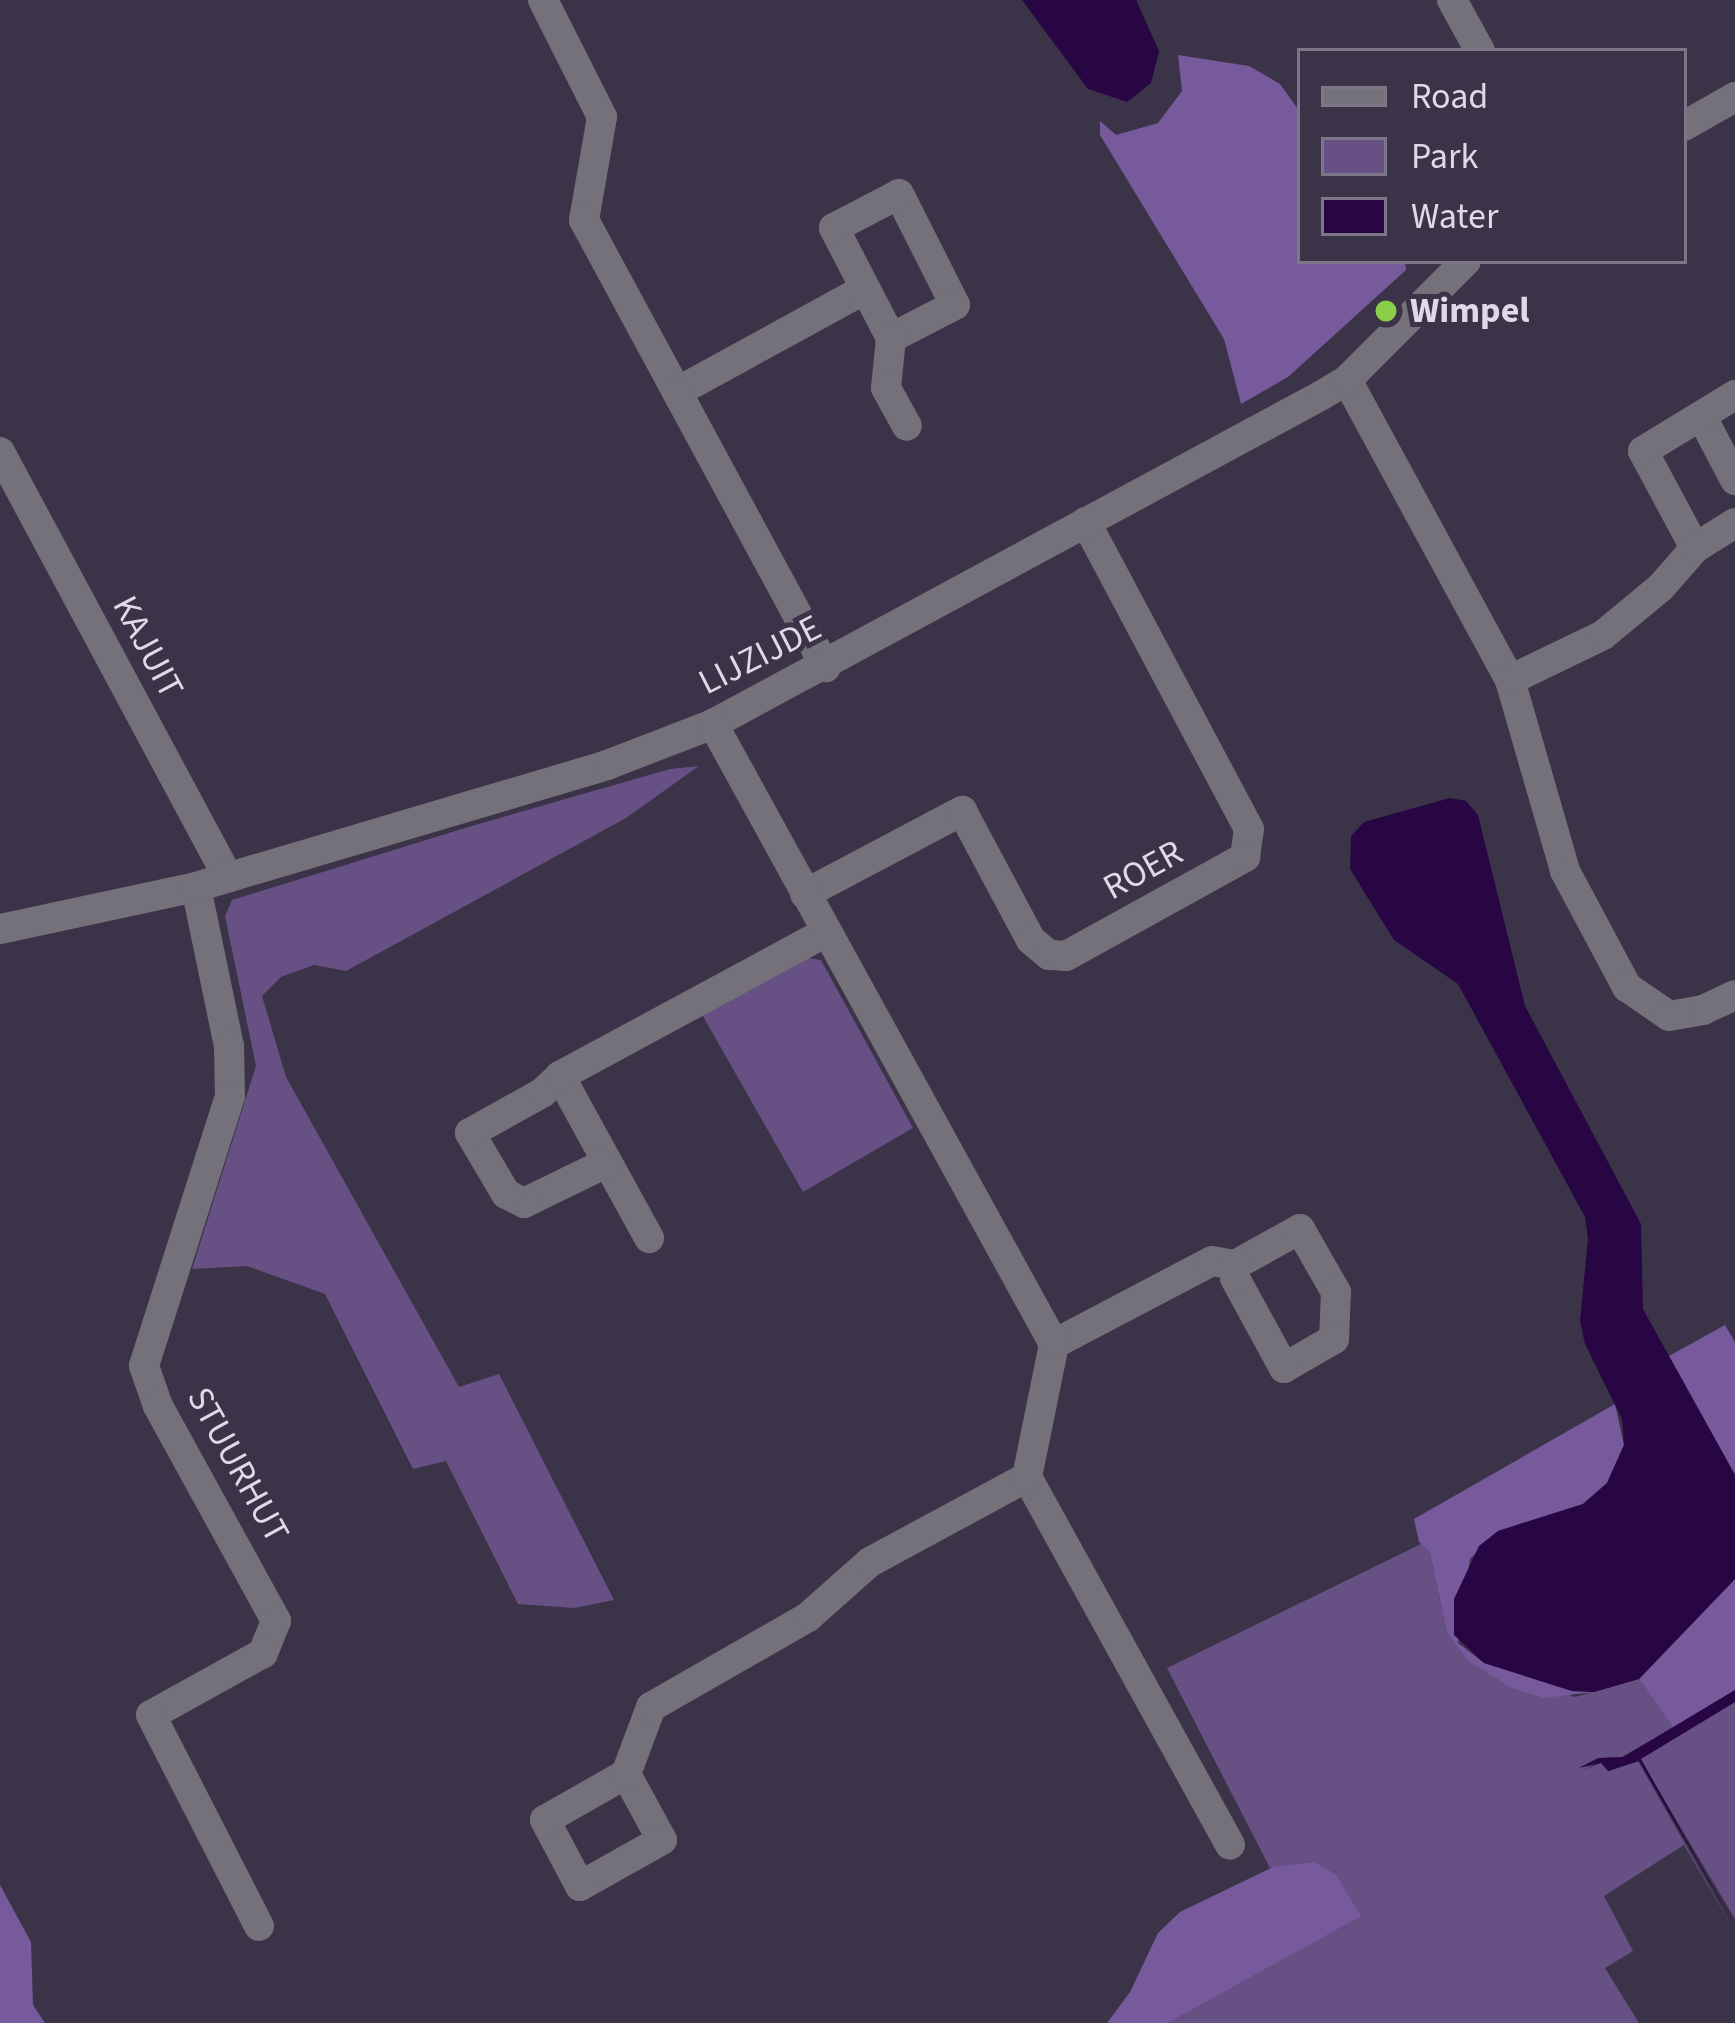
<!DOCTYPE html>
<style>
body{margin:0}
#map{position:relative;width:1735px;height:2023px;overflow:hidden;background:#3b3347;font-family:"Source Sans 3",sans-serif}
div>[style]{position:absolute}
.green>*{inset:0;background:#665084}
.forest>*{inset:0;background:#775a9c}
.water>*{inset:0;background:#270643}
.minor>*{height:30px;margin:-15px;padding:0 15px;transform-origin:15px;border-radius:15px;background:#74717b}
.dots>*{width:33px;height:33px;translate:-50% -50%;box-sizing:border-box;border:6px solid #3b3347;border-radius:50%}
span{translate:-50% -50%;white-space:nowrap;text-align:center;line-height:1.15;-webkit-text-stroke:10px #3b3347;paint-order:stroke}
.poi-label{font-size:36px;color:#dfdae7;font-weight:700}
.left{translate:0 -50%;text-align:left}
.street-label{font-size:36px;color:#dfdae7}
.legend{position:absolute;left:1297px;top:48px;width:390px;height:216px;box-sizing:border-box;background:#3b3347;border:3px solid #7d7687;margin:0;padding:15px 21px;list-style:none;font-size:36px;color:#dfdae7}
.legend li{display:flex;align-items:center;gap:24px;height:60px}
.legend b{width:60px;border:3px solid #7d7687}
</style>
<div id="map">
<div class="green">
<i style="clip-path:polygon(699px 766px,626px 818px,346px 971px,314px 965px,281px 977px,262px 996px,286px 1077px,459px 1387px,499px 1374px,614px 1600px,574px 1608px,518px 1604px,446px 1461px,413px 1469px,325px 1294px,247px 1266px,192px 1269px,256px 1066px,225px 916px,232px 900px,465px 828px,670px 769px)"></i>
<i style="clip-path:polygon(797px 956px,821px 960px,913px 1128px,803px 1192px,700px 1011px)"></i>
<i style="clip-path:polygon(1421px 1544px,1430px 1553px,1447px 1633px,1466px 1659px,1575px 1697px,1639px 1679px,1673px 1728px,1618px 1759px,1609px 1757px,1582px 1771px,1601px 1763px,1609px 1771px,1638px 1761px,1735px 1932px,1684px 1845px,1604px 1896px,1633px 1951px,1605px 1968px,1639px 2023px,1168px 2023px,1360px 1915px,1336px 1874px,1315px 1862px,1270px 1868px,1167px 1668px)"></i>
<i style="clip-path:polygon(1735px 1702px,1735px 1919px,1640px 1759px)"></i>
</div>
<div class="forest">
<i style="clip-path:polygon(1178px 55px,1249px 66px,1280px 84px,1300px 112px,1300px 261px,1405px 261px,1406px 270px,1288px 377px,1241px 404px,1224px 339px,1100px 135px,1100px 121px,1116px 135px,1158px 123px,1182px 91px)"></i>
<i style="clip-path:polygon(1725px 1325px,1735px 1342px,1735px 1475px,1669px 1356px)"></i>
<i style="clip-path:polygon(1615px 1404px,1624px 1445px,1607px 1483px,1583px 1504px,1498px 1531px,1470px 1559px,1458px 1643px,1484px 1663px,1572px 1691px,1594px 1692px,1544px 1698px,1512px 1688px,1466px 1659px,1447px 1633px,1430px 1553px,1419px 1542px,1414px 1519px)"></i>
<i style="clip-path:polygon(1735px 1579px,1735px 1690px,1673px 1728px,1639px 1679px)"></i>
<i style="clip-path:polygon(1315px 1862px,1336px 1874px,1361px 1916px,1168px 2023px,1107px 2023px,1130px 1992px,1158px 1933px,1180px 1912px,1273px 1867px)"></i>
<i style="clip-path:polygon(0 1885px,31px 1942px,33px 2005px,45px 2023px,0 2023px)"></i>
</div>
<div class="water">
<i style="clip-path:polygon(1022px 0,1136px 0,1159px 51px,1151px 83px,1127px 102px,1088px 89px)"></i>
<i style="clip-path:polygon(1450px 798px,1466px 801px,1478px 815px,1525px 1006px,1641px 1224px,1643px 1309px,1735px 1475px,1735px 1579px,1639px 1679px,1594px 1692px,1572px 1691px,1484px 1663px,1454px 1635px,1454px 1599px,1479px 1546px,1498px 1531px,1583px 1504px,1607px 1483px,1624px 1445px,1622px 1419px,1585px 1344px,1580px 1321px,1588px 1239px,1585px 1217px,1458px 984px,1394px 940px,1350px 869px,1351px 836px,1364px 822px)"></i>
<i style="clip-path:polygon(1735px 1690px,1735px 1702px,1641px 1759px,1735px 1926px,1639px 1761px,1608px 1771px,1601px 1763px,1579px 1768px,1598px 1758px,1623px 1757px)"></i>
</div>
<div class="minor">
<i style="left:543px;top:0;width:131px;rotate:63.2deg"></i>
<i style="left:602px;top:117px;width:105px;rotate:99.9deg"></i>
<i style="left:584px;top:220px;width:196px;rotate:61.6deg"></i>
<i style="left:677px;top:392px;width:214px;rotate:-28.7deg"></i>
<i style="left:1452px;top:0;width:58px;rotate:61.2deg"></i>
<i style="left:1684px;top:126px;width:59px;rotate:-29.6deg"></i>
<i style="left:899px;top:194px;width:124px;rotate:63.2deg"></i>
<i style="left:955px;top:305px;width:72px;rotate:152.7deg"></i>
<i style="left:891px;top:338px;width:124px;rotate:-117.4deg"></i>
<i style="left:834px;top:228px;width:73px;rotate:-27.6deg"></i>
<i style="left:891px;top:338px;width:50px;rotate:95.7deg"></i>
<i style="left:886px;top:388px;width:43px;rotate:61.1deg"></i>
<i style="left:1347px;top:380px;width:341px;rotate:61.5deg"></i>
<i style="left:1510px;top:680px;width:199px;rotate:73.9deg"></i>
<i style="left:1565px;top:871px;width:132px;rotate:61.9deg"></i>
<i style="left:1627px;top:987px;width:51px;rotate:34.6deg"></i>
<i style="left:1669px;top:1016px;width:35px;rotate:-10deg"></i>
<i style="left:1703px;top:1010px;width:35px;rotate:-25deg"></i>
<i style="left:677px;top:392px;width:313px;rotate:61.6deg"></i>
<i style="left:1703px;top:419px;width:69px;rotate:62.3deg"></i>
<i style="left:0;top:452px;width:483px;rotate:61.8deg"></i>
<i style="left:1695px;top:548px;width:110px;rotate:-118.2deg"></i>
<i style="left:1643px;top:451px;width:108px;rotate:-31.3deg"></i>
<i style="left:1510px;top:680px;width:103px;rotate:-25.8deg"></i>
<i style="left:1603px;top:635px;width:75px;rotate:-39.6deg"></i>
<i style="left:1661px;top:587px;width:52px;rotate:-48.9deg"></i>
<i style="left:1695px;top:548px;width:47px;rotate:-32deg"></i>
<i style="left:196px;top:887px;width:162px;rotate:78.3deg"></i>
<i style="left:229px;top:1046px;width:50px;rotate:88.9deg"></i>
<i style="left:230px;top:1096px;width:283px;rotate:107.7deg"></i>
<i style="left:144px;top:1366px;width:42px;rotate:70.7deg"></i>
<i style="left:158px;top:1406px;width:245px;rotate:61.2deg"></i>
<i style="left:276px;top:1621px;width:35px;rotate:112deg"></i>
<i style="left:263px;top:1653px;width:128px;rotate:151deg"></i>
<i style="left:151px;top:1715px;width:237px;rotate:62.9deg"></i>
<i style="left:805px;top:894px;width:178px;rotate:-27.9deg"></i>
<i style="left:962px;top:811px;width:146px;rotate:61.9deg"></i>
<i style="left:1031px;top:940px;width:23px;rotate:40deg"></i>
<i style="left:1049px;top:955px;width:17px;rotate:3deg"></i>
<i style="left:1066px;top:956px;width:205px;rotate:-28.9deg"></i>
<i style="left:1245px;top:857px;width:28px;rotate:-82deg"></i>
<i style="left:1249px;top:829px;width:348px;rotate:-118deg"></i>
<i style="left:0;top:929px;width:200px;rotate:-12.1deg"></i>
<i style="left:196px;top:887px;width:429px;rotate:-16.5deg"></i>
<i style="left:607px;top:765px;width:114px;rotate:-21.1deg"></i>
<i style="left:713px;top:724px;width:692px;rotate:-28.38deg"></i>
<i style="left:1322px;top:395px;width:29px;rotate:-31deg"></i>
<i style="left:1347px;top:380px;width:168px;rotate:-45deg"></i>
<i style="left:560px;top:1076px;width:185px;rotate:61.2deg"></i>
<i style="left:604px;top:1164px;width:89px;rotate:154deg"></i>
<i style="left:524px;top:1203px;width:20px;rotate:-153deg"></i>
<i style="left:506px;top:1194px;width:71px;rotate:-120.5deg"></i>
<i style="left:470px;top:1133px;width:82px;rotate:-29.1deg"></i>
<i style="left:542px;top:1093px;width:25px;rotate:-43deg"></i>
<i style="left:560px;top:1076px;width:302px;rotate:-28.4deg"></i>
<i style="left:1054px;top:1344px;width:178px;rotate:-27.7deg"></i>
<i style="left:1212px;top:1261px;width:23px;rotate:10deg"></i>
<i style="left:1235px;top:1265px;width:74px;rotate:-29deg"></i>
<i style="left:1300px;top:1229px;width:73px;rotate:60.3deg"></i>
<i style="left:1336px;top:1292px;width:47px;rotate:92.4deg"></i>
<i style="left:1334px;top:1339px;width:58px;rotate:149.9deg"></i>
<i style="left:1284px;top:1368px;width:102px;rotate:-118.6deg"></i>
<i style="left:1235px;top:1278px;width:13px;rotate:-90deg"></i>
<i style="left:1027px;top:1477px;width:420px;rotate:61.1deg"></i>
<i style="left:626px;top:1774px;width:75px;rotate:61.4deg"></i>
<i style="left:662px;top:1840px;width:94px;rotate:150.7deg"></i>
<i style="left:580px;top:1886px;width:75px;rotate:-117.9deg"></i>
<i style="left:545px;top:1820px;width:93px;rotate:-29.6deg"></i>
<i style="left:626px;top:1774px;width:72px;rotate:-69.5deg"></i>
<i style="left:651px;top:1707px;width:181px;rotate:-29.8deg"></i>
<i style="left:808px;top:1617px;width:83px;rotate:-41.6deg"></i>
<i style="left:870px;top:1562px;width:179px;rotate:-28.4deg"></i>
<i style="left:1027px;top:1477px;width:136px;rotate:-78.5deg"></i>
<i style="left:1054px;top:1344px;width:708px;rotate:-118.81deg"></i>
</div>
<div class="dots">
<i style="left:1386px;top:311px;background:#8bce47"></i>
</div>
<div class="poi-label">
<span class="left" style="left:1410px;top:311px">Wimpel</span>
</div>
<div class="street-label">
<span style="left:148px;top:647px;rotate:62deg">KAJUIT</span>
<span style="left:760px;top:655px;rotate:-27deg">LIJZIJDE</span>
<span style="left:1143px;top:870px;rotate:-29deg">ROER</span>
<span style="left:238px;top:1465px;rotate:61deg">STUURHUT</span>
</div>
<ul class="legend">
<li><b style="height:15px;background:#74717b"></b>Road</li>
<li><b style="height:33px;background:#665084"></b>Park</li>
<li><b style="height:33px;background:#270643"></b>Water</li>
</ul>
</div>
